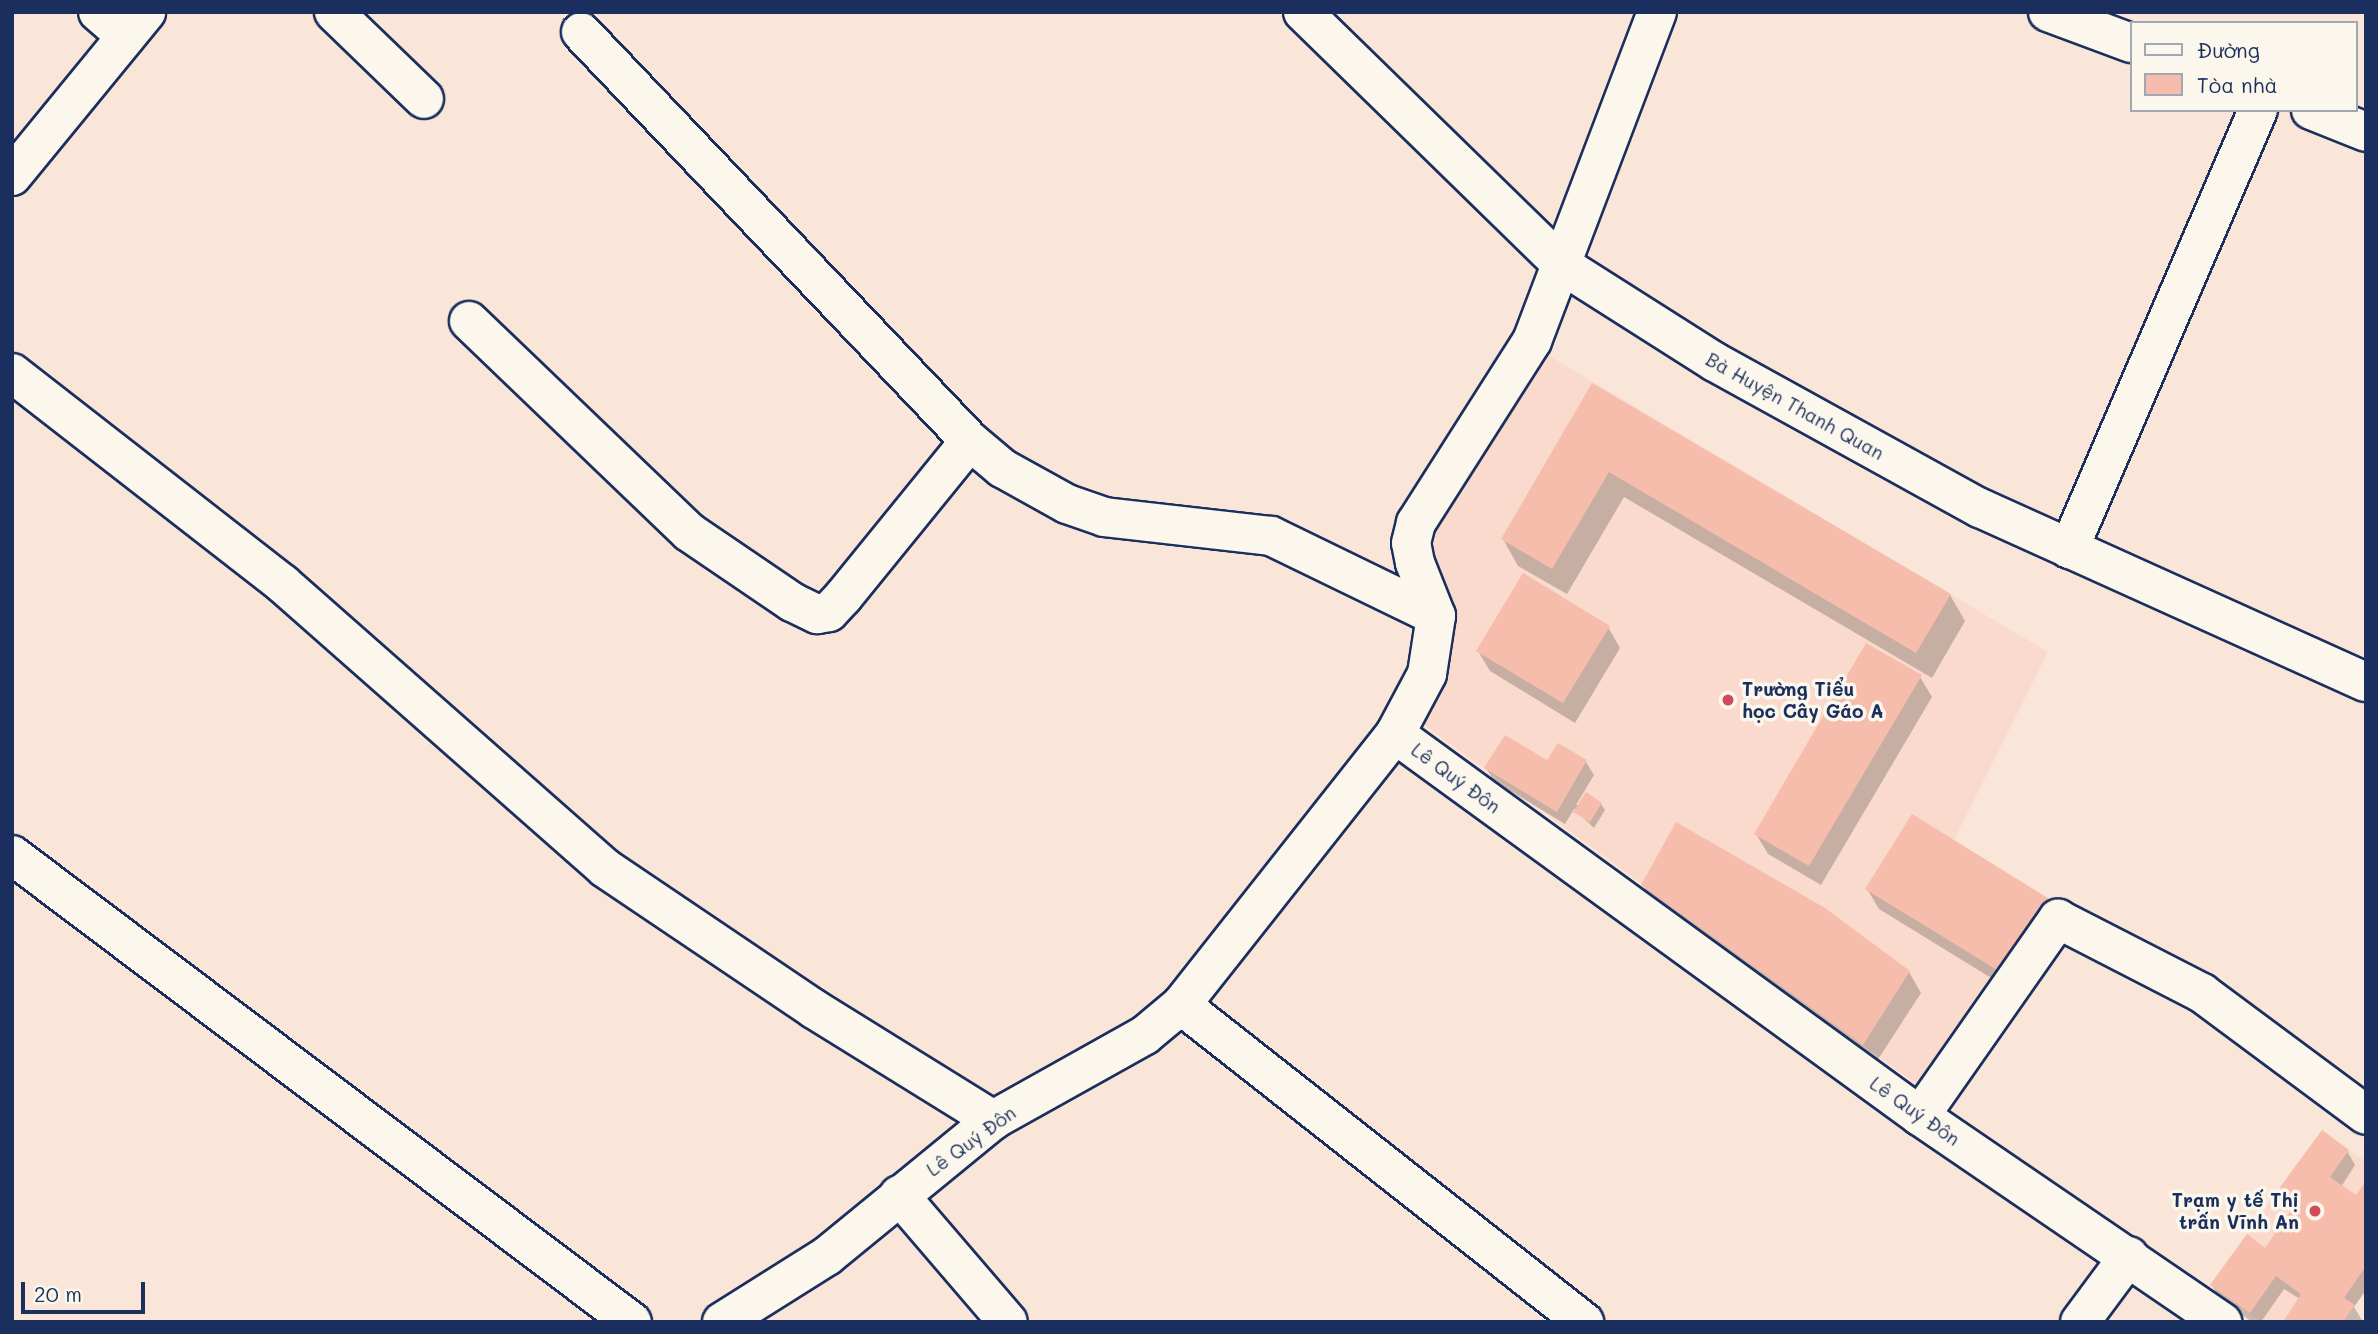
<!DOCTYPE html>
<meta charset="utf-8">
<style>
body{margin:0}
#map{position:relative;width:2378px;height:1334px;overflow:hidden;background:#fae6d9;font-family:Mali,sans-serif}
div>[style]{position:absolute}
.built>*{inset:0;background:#f9dacc}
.shadow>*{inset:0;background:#0003}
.building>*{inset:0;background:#f6bdac}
.roads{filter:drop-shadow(2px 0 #1b2f5e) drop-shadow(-2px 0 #1b2f5e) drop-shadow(0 2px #1b2f5e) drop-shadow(0 -2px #1b2f5e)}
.street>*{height:38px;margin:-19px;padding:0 19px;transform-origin:19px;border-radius:19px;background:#fbf7ec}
.secondary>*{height:38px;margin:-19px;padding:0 19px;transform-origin:19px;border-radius:19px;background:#fbf7ec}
.dots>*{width:19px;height:19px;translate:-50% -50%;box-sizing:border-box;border:4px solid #fbf7ec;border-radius:50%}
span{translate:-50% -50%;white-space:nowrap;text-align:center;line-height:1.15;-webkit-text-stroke:7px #fbf7ec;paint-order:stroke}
.street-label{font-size:19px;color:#1b2f5e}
.poi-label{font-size:19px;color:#1b2f5e;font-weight:700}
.left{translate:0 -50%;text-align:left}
.right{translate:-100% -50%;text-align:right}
.frame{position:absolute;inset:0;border:14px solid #1b2f5e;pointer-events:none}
.legend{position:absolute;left:2130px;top:21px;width:228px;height:91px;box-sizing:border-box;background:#fbf7ec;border:2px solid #a1a7b3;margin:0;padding:9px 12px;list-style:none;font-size:21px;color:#1b2f5e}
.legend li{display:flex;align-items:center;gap:14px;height:35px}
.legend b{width:35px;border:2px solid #a1a7b3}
.scale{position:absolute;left:21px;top:1282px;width:124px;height:32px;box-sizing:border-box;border:4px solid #1b2f5e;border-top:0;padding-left:9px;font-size:21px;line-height:24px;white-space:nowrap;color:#1b2f5e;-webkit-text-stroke:5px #fbf7ec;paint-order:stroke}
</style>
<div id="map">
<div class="built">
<i style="clip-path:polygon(1543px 352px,2048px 652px,1954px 840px,2051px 900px,1922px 1088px,1420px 722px,1429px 537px)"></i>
<i style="clip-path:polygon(2322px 1130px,2366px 1162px,2366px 1291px,2343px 1322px,2261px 1322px,2210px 1285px)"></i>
</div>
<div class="shadow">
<i style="clip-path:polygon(1593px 386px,1950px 595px,1965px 621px,1932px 678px,1624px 497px,1567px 594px,1518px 566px,1503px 539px)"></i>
<i style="clip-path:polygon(1608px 627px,1620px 648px,1575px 723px,1490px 671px,1478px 651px)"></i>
<i style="clip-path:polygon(1920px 677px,1932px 697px,1821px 885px,1768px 854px,1756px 834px)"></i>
<i style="clip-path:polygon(1559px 746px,1586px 762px,1594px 775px,1576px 805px,1601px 804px,1605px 810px,1594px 828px,1574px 809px,1565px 824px,1494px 781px,1486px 768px,1548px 762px)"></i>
<i style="clip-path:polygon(1643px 885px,1909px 972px,1921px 993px,1875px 1064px,1655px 905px)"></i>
<i style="clip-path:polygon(1867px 889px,2050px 901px,2061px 922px,2014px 992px,1879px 909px)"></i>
<i style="clip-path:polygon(2347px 1151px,2355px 1165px,2341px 1187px,2356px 1198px,2366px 1184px,2366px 1290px,2354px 1307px,2362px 1320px,2285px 1322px,2300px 1299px,2284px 1289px,2261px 1322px,2252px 1322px,2220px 1299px,2212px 1285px,2265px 1250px,2297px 1205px,2283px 1187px)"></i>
</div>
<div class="building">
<i style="clip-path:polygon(1592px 383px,1951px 594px,1916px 653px,1609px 472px,1552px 569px,1501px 539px)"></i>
<i style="clip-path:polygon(1523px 573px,1610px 626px,1563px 703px,1476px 651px)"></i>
<i style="clip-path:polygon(1866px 643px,1922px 675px,1809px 866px,1754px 834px)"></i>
<i style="clip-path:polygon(1505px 735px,1547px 760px,1558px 743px,1587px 760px,1557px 812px,1484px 768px)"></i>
<i style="clip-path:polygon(1586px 792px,1602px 803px,1590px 822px,1573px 812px)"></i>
<i style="clip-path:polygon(1912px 814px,2051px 900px,2002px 973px,1865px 889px)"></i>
<i style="clip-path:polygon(1676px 822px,1825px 908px,1910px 971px,1863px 1045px,1641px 885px)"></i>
<i style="clip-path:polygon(2322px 1130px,2349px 1150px,2330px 1177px,2356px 1195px,2366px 1181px,2366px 1266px,2344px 1298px,2355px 1305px,2343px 1322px,2283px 1322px,2301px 1294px,2276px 1276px,2250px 1313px,2210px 1285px,2247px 1234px,2265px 1248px,2298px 1200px,2280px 1187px)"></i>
</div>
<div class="roads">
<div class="street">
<i style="left:98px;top:12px;width:37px;rotate:41deg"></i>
<i style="left:334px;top:12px;width:125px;rotate:44deg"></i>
<i style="left:2048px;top:12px;width:89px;rotate:20.5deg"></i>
<i style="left:581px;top:32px;width:564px;rotate:46.44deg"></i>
<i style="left:970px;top:441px;width:42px;rotate:40.2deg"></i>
<i style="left:1002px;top:468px;width:74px;rotate:29deg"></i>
<i style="left:1067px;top:504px;width:39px;rotate:19deg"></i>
<i style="left:1104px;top:517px;width:168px;rotate:6.5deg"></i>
<i style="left:1271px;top:536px;width:183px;rotate:25.9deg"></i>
<i style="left:2311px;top:110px;width:59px;rotate:21.8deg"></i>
<i style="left:469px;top:321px;width:305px;rotate:43.8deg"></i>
<i style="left:689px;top:532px;width:125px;rotate:34.2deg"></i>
<i style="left:792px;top:602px;width:28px;rotate:26deg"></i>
<i style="left:817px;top:614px;width:12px;rotate:-9deg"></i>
<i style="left:829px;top:612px;width:21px;rotate:-47deg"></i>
<i style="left:843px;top:597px;width:201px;rotate:-50.9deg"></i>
<i style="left:12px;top:373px;width:343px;rotate:37.9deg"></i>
<i style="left:283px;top:584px;width:429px;rotate:41.4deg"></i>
<i style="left:605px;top:868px;width:252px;rotate:34deg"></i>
<i style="left:814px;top:1009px;width:211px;rotate:31.8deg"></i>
<i style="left:2069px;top:549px;width:478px;rotate:-66.7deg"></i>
<i style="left:1395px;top:734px;width:68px;rotate:-61.9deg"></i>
<i style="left:1427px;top:674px;width:59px;rotate:-81.2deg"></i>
<i style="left:1436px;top:616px;width:57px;rotate:-111.6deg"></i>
<i style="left:1415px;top:563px;width:20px;rotate:-101deg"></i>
<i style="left:1411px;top:543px;width:21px;rotate:-76deg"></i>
<i style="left:1416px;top:523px;width:216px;rotate:-57.5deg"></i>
<i style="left:1532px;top:341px;width:352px;rotate:-69.2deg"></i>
<i style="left:12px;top:855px;width:776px;rotate:36.99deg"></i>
<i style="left:1181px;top:1005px;width:513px;rotate:38.19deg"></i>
<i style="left:1920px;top:1116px;width:241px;rotate:-55deg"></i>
<i style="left:2058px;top:919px;width:162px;rotate:27.2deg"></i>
<i style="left:2202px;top:993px;width:204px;rotate:36.6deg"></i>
<i style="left:2080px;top:1322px;width:82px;rotate:-53.4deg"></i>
</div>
<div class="secondary">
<i style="left:1303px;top:12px;width:362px;rotate:44.3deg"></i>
<i style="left:1562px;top:265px;width:181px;rotate:32.4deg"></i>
<i style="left:1715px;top:362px;width:303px;rotate:28.9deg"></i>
<i style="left:1980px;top:508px;width:423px;rotate:24.3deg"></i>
<i style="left:12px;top:176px;width:212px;rotate:-50.7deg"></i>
<i style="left:899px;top:1195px;width:167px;rotate:49.4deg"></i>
<i style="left:722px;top:1322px;width:124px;rotate:-32.2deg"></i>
<i style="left:827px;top:1256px;width:215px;rotate:-39.3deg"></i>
<i style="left:993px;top:1120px;width:174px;rotate:-29.2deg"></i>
<i style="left:1145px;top:1035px;width:47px;rotate:-39.8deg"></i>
<i style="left:1181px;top:1005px;width:345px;rotate:-51.7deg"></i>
<i style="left:1395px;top:734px;width:649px;rotate:36.04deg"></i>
<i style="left:1920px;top:1116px;width:366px;rotate:34.3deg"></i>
</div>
</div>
<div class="dots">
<i style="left:1728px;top:700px;background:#d1495b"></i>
<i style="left:2315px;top:1211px;background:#d1495b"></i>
</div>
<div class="street-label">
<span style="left:1795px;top:406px;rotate:29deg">Bà Huyện Thanh Quan</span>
<span style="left:1456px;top:778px;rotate:36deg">Lê Quý Đôn</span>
<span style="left:1915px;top:1111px;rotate:35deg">Lê Quý Đôn</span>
<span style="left:971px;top:1141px;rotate:-36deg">Lê Quý Đôn</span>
</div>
<div class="poi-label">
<span class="left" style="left:1742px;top:700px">Trường Tiểu<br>học Cây Gáo A</span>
<span class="right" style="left:2299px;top:1211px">Trạm y tế Thị<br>trấn Vĩnh An</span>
</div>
<div class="frame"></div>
<ul class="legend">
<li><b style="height:9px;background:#fbf7ec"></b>Đường</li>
<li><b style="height:19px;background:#f6bdac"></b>Tòa nhà</li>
</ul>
<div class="scale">20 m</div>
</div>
